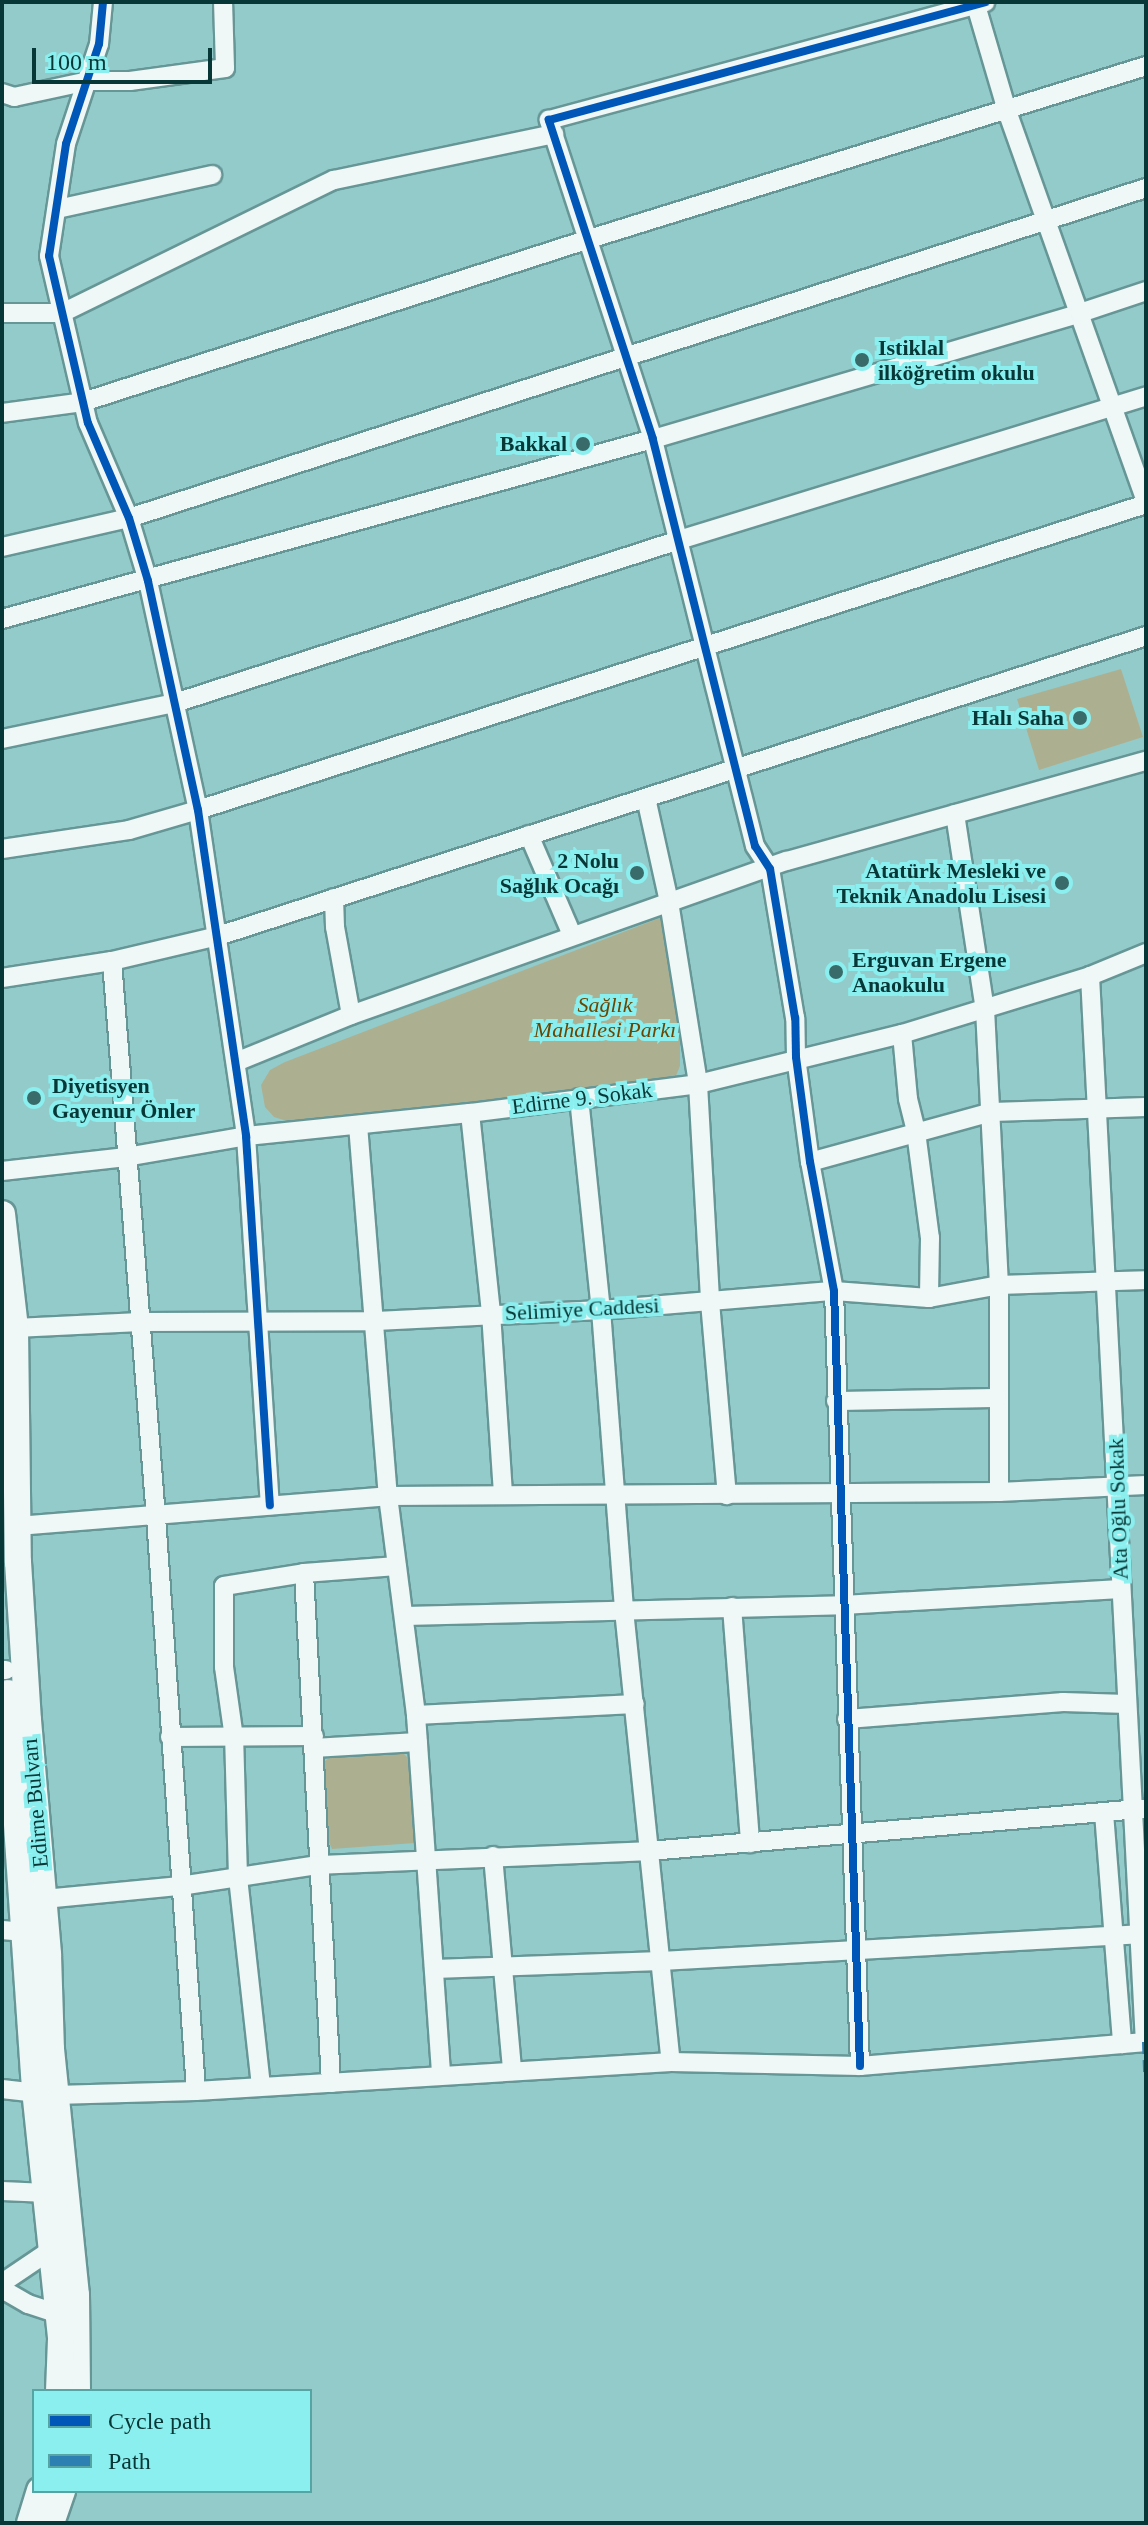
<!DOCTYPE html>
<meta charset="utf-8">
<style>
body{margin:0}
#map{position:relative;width:1148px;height:2525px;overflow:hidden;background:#93cbcb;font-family:Georgia,serif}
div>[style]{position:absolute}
.green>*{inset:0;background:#adb090}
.roads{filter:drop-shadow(2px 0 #669696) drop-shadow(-2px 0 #669696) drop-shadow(0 2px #669696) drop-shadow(0 -2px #669696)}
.minor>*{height:18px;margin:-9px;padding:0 9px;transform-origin:9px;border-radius:9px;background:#eff7f7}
.highway>*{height:26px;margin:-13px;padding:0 13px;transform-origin:13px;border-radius:13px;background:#eff7f7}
.quiet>*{height:6px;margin-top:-3px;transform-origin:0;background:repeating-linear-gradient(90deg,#2c81b2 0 12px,transparent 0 18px)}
.cycleway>*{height:8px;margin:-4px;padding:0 4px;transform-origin:4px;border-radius:4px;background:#0057b8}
.dots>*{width:22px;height:22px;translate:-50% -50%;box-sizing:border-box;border:4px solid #8aefee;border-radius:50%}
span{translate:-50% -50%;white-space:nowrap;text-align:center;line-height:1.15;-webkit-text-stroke:8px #8aefee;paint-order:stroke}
.poi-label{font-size:22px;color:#083737;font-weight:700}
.left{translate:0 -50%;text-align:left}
.right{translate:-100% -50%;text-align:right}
.park-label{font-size:22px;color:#6b4602;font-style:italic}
.street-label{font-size:22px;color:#083737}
.frame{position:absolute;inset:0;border:4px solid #083737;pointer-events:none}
.legend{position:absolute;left:32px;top:2389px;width:280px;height:104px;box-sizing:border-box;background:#8aefee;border:2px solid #56a5a5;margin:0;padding:10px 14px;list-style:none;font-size:24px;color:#083737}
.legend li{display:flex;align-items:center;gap:16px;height:40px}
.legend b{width:40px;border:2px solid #56a5a5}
.scale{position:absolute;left:32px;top:48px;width:180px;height:36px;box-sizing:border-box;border:4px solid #083737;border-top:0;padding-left:10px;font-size:24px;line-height:28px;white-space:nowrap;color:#083737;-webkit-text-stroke:6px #8aefee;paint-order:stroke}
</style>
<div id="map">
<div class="green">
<i style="clip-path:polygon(1121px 669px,1143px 737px,1039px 770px,1017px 699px)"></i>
<i style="clip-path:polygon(665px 916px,680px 1036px,680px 1066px,673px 1083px,296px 1124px,274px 1117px,265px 1107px,261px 1085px,270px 1070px,285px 1062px)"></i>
<i style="clip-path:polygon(400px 1750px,413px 1763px,415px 1843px,332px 1849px,328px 1840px,324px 1762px,335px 1753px)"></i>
</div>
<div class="roads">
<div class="minor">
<i style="left:103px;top:2px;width:42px;rotate:95.4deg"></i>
<i style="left:99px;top:44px;width:105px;rotate:108.3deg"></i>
<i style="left:66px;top:144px;width:113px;rotate:98.6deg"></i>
<i style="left:49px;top:256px;width:171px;rotate:76.9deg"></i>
<i style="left:88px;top:423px;width:103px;rotate:66.7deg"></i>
<i style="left:129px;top:518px;width:66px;rotate:73.2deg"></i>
<i style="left:148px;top:581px;width:234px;rotate:77.7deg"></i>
<i style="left:198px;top:810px;width:330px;rotate:81.6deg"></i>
<i style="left:246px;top:1136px;width:370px;rotate:86.3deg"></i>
<i style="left:975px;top:2px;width:114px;rotate:73.6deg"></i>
<i style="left:1007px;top:111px;width:415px;rotate:70.4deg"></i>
<i style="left:2px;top:93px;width:13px;rotate:18deg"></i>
<i style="left:14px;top:97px;width:76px;rotate:-12.2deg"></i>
<i style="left:88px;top:81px;width:42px"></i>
<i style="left:130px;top:81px;width:96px;rotate:-7.8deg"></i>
<i style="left:225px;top:68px;width:66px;rotate:-91.7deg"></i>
<i style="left:57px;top:209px;width:159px;rotate:-12.4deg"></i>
<i style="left:2px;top:313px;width:60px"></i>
<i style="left:62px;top:313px;width:303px;rotate:-26.1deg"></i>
<i style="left:334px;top:180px;width:225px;rotate:-11.8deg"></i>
<i style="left:2px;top:413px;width:82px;rotate:-7.7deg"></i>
<i style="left:83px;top:402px;width:528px;rotate:-17.85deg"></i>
<i style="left:586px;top:240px;width:586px;rotate:-17.26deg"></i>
<i style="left:2px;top:547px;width:130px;rotate:-12.9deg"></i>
<i style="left:129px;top:518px;width:1069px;rotate:-17.98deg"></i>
<i style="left:2px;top:619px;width:675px;rotate:-15.46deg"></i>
<i style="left:653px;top:439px;width:445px;rotate:-16.4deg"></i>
<i style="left:1080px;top:313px;width:70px;rotate:-18.4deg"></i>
<i style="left:2px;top:739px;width:177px;rotate:-11.8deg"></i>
<i style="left:175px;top:703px;width:530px;rotate:-17.92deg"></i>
<i style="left:679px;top:540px;width:489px;rotate:-17.1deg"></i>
<i style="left:646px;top:798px;width:107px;rotate:77.5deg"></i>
<i style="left:669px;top:902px;width:184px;rotate:80.9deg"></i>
<i style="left:698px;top:1084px;width:218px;rotate:86.8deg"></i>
<i style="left:710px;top:1302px;width:194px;rotate:85deg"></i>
<i style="left:955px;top:814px;width:197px;rotate:81.3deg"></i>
<i style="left:985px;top:1009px;width:276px;rotate:87.1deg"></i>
<i style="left:999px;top:1285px;width:207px;rotate:90deg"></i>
<i style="left:529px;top:835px;width:109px;rotate:66.7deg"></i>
<i style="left:2px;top:849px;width:128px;rotate:-8.5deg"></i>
<i style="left:129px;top:830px;width:72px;rotate:-16.2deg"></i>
<i style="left:198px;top:810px;width:996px;rotate:-17.89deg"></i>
<i style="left:334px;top:898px;width:29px;rotate:88deg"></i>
<i style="left:335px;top:927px;width:89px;rotate:79.7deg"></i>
<i style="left:112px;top:961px;width:558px;rotate:85.48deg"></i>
<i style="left:156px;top:1517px;width:575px;rotate:86.01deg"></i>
<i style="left:1090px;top:976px;width:1067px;rotate:87.05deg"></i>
<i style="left:2px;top:978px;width:111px;rotate:-8.8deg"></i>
<i style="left:112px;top:961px;width:109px;rotate:-13.3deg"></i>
<i style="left:218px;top:936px;width:975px;rotate:-17.91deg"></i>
<i style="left:902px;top:1034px;width:65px;rotate:84.7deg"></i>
<i style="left:908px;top:1099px;width:34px;rotate:76deg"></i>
<i style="left:916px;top:1132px;width:107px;rotate:82.5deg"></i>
<i style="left:930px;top:1238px;width:60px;rotate:91deg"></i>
<i style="left:236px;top:1062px;width:124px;rotate:-22.2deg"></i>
<i style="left:351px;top:1015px;width:462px;rotate:-19.5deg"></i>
<i style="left:787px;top:861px;width:373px;rotate:-15.6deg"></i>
<i style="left:579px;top:1098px;width:213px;rotate:84.1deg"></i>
<i style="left:601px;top:1310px;width:301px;rotate:85.6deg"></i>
<i style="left:624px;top:1610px;width:454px;rotate:84.1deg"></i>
<i style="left:470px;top:1113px;width:201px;rotate:84deg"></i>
<i style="left:491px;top:1313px;width:180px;rotate:86.2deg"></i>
<i style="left:358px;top:1125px;width:372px;rotate:85.4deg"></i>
<i style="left:388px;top:1496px;width:221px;rotate:82.7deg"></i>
<i style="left:416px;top:1715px;width:361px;rotate:86deg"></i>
<i style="left:810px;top:1162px;width:189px;rotate:-15.4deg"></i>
<i style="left:992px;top:1112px;width:154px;rotate:-1.9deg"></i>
<i style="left:2px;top:1171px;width:125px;rotate:-6.4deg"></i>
<i style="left:126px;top:1157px;width:122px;rotate:-9.9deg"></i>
<i style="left:246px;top:1136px;width:225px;rotate:-5.9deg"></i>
<i style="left:470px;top:1113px;width:230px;rotate:-7.2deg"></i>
<i style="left:698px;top:1084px;width:210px;rotate:-13.8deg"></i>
<i style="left:902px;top:1034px;width:197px;rotate:-17.1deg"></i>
<i style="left:1090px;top:976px;width:61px;rotate:-22.3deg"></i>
<i style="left:15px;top:1328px;width:125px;rotate:-2.7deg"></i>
<i style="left:140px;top:1322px;width:236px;rotate:-0.2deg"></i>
<i style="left:376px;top:1321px;width:225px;rotate:-2.8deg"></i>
<i style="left:601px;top:1310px;width:234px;rotate:-4.7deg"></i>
<i style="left:834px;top:1291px;width:95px;rotate:4.2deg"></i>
<i style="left:929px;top:1298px;width:71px;rotate:-10.5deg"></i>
<i style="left:999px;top:1285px;width:147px;rotate:-1.9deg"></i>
<i style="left:836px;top:1401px;width:161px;rotate:-1.1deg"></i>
<i style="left:17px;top:1526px;width:372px;rotate:-4.6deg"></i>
<i style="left:388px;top:1496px;width:611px;rotate:-0.38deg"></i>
<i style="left:999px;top:1492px;width:147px;rotate:-2.7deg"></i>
<i style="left:304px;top:1573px;width:511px;rotate:86.97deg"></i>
<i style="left:732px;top:1607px;width:237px;rotate:85.6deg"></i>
<i style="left:405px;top:1616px;width:438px;rotate:-1.4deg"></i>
<i style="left:843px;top:1605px;width:278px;rotate:-3.3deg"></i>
<i style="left:2px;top:1670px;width:4px"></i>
<i style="left:416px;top:1715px;width:219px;rotate:-2.9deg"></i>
<i style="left:847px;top:1719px;width:217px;rotate:-4.5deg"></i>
<i style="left:1063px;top:1702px;width:64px;rotate:1.8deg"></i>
<i style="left:170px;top:1737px;width:144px;rotate:-0.4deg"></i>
<i style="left:313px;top:1748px;width:105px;rotate:-3.3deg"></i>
<i style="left:1104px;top:1813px;width:232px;rotate:85.5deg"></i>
<i style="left:493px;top:1856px;width:216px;rotate:84.9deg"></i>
<i style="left:44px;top:1899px;width:137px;rotate:-5.5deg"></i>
<i style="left:180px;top:1886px;width:140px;rotate:-8.7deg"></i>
<i style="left:318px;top:1865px;width:331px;rotate:-2.4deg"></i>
<i style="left:649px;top:1851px;width:499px;rotate:-4.9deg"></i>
<i style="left:2px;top:1930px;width:22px;rotate:5deg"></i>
<i style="left:434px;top:1969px;width:227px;rotate:-2deg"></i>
<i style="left:661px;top:1961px;width:479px;rotate:-3.2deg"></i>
<i style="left:860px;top:2066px;width:775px;rotate:-91.92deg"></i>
<i style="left:834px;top:1291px;width:131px;rotate:-100.5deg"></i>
<i style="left:810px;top:1162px;width:106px;rotate:-97.6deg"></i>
<i style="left:796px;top:1057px;width:39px;rotate:-91deg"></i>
<i style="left:795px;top:1018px;width:151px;rotate:-99.5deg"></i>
<i style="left:770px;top:869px;width:27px;rotate:-123deg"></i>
<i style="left:755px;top:846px;width:420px;rotate:-104.1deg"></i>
<i style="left:653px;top:439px;width:336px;rotate:-108.1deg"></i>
<i style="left:549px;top:120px;width:452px;rotate:-15.1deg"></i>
<i style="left:261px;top:2086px;width:210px;rotate:-96.3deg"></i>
<i style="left:238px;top:1877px;width:139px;rotate:-91.6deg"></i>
<i style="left:234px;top:1738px;width:72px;rotate:-98deg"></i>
<i style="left:224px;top:1667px;width:81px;rotate:-90deg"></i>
<i style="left:224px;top:1586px;width:81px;rotate:-9.2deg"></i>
<i style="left:304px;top:1573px;width:93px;rotate:-4.3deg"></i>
<i style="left:2px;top:2089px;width:53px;rotate:6.5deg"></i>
<i style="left:55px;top:2095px;width:141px;rotate:-1.6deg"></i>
<i style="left:196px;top:2091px;width:476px;rotate:-3.5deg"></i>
<i style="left:671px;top:2062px;width:189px;rotate:1.2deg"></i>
<i style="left:860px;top:2066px;width:287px;rotate:-4.8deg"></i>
<i style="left:2px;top:2191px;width:45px;rotate:2.5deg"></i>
<i style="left:2px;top:2283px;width:59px;rotate:-34deg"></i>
<i style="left:2px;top:2289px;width:30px;rotate:30deg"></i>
<i style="left:28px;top:2304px;width:32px;rotate:18deg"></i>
</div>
<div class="highway">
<i style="left:2px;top:1214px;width:115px;rotate:83.5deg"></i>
<i style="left:15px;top:1328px;width:234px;rotate:89.3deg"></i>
<i style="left:18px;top:1562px;width:158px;rotate:86.4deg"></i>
<i style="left:28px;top:1720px;width:236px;rotate:85.1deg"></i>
<i style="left:48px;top:1955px;width:94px;rotate:88.2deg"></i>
<i style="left:51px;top:2049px;width:247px;rotate:84.2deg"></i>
<i style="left:76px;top:2295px;width:96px;rotate:89.4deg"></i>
<i style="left:8px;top:1693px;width:398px;rotate:86.1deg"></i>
<i style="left:35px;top:2090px;width:250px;rotate:84deg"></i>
<i style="left:61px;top:2339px;width:52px;rotate:92.2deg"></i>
<i style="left:30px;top:2523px;width:34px;rotate:-73deg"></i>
<i style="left:51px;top:2523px;width:34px;rotate:-71deg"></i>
</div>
</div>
<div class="quiet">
<i style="left:1145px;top:2042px;width:32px;rotate:88deg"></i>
</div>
<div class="cycleway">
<i style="left:103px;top:2px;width:42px;rotate:95.4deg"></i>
<i style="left:99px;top:44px;width:105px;rotate:108.3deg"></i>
<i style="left:66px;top:144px;width:113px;rotate:98.6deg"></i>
<i style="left:49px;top:256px;width:171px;rotate:76.9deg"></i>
<i style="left:88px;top:423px;width:103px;rotate:66.7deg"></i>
<i style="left:129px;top:518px;width:66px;rotate:73.2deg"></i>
<i style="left:148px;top:581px;width:234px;rotate:77.7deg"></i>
<i style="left:198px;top:810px;width:330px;rotate:81.6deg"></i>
<i style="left:246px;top:1136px;width:370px;rotate:86.3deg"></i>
<i style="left:860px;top:2066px;width:775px;rotate:-91.92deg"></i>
<i style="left:834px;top:1291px;width:131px;rotate:-100.5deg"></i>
<i style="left:810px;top:1162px;width:106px;rotate:-97.6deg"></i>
<i style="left:796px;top:1057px;width:39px;rotate:-91deg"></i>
<i style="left:795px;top:1018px;width:151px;rotate:-99.5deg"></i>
<i style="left:770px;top:869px;width:27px;rotate:-123deg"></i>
<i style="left:755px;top:846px;width:420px;rotate:-104.1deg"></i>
<i style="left:653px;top:439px;width:336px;rotate:-108.1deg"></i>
<i style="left:549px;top:120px;width:452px;rotate:-15.1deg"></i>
</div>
<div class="dots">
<i style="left:862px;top:360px;background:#396b6b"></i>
<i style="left:583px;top:444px;background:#396b6b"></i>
<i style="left:1080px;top:718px;background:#396b6b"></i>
<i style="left:637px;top:873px;background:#396b6b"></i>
<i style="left:1062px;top:883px;background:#396b6b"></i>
<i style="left:836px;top:972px;background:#396b6b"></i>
<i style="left:34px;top:1098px;background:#396b6b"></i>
</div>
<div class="poi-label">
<span class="left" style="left:878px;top:360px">Istiklal<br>ilköğretim okulu</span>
<span class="right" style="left:567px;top:444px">Bakkal</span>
<span class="right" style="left:1064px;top:718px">Halı Saha</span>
<span class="right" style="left:619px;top:873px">2 Nolu<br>Sağlık Ocağı</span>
<span class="right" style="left:1046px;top:883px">Atatürk Mesleki ve<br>Teknik Anadolu Lisesi</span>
<span class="left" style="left:852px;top:972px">Erguvan Ergene<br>Anaokulu</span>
<span class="left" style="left:52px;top:1098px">Diyetisyen<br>Gayenur Önler</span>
</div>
<div class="park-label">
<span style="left:605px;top:1017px">Sağlık<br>Mahallesi Parkı</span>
</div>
<div class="street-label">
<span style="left:582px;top:1098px;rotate:-7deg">Edirne 9. Sokak</span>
<span style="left:582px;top:1309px;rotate:-3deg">Selimiye Caddesi</span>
<span style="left:1118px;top:1509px;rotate:-92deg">Ata Oğlu Sokak</span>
<span style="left:35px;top:1803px;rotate:-95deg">Edirne Bulvarı</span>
</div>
<div class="frame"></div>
<ul class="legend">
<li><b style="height:10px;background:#0057b8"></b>Cycle path</li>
<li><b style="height:10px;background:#2c81b2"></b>Path</li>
</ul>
<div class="scale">100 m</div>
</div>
